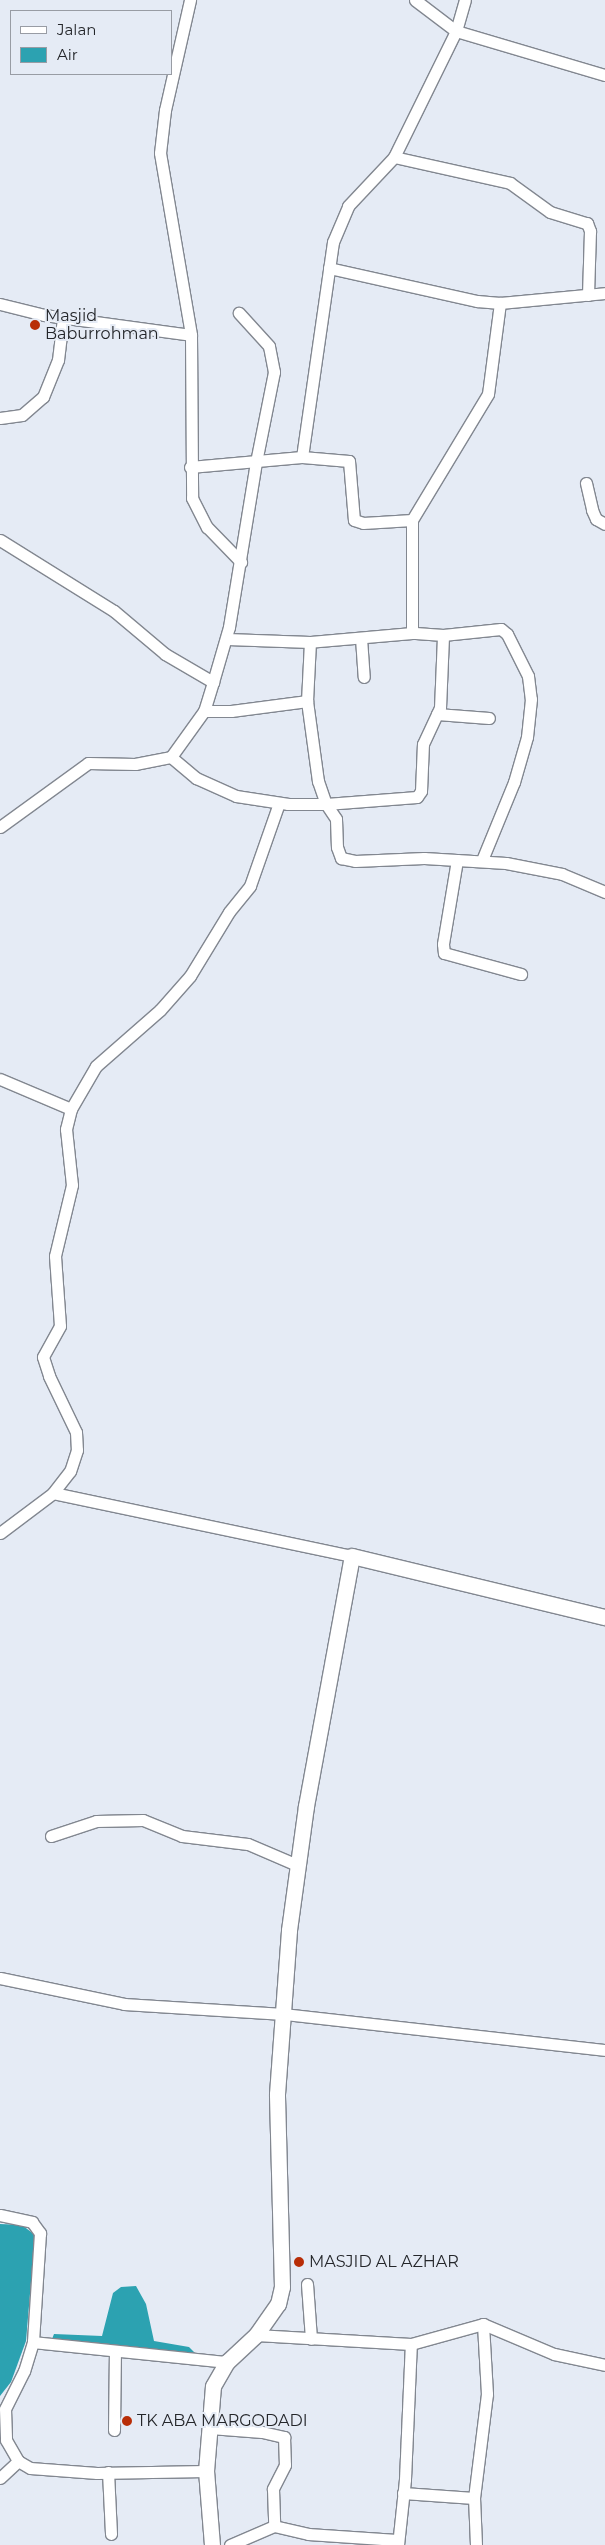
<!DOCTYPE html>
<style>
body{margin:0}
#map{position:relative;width:605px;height:2545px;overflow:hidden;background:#e5ebf5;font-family:Montserrat,sans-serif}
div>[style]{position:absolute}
.water>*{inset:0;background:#2ca2b1}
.roads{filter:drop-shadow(1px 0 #828790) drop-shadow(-1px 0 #828790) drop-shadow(0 1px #828790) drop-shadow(0 -1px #828790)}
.street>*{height:11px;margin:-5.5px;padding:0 5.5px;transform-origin:5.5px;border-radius:5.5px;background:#fff}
.secondary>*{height:15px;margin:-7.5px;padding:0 7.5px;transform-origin:7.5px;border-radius:7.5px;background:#fff}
.dots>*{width:14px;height:14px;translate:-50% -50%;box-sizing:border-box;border:2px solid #e5ebf5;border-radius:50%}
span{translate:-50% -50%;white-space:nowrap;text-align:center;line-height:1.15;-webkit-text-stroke:4px #e5ebf5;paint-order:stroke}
.poi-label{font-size:16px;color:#24262a}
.left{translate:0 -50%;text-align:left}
.legend{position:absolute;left:10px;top:10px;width:162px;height:65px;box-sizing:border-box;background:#e5ebf5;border:1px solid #989ca4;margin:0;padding:6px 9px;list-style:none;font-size:15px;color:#24262a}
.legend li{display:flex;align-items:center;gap:10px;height:25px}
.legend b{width:25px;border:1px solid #989ca4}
</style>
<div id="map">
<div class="water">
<i style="clip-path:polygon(0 2224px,22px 2225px,35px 2235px,26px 2341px,11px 2382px,0 2396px)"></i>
<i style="clip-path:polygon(136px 2286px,146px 2304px,154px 2341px,189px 2347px,197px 2355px,52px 2339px,54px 2334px,102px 2336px,113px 2293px,121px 2287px)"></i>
</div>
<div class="roads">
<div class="street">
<i style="left:190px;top:0;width:113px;rotate:102.8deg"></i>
<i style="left:165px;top:110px;width:43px;rotate:96.6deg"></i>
<i style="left:160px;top:153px;width:185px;rotate:80.3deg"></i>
<i style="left:415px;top:0;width:51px;rotate:37.1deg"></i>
<i style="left:456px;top:31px;width:155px;rotate:16.5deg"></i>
<i style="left:394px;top:157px;width:119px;rotate:12.6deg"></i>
<i style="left:510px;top:183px;width:49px;rotate:35.9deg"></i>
<i style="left:550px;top:212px;width:39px;rotate:17deg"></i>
<i style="left:587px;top:223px;width:9px;rotate:69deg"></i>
<i style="left:590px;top:231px;width:64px;rotate:91.8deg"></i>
<i style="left:329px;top:268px;width:152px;rotate:12.6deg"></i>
<i style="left:477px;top:301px;width:23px;rotate:5deg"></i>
<i style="left:500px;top:303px;width:105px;rotate:-5.4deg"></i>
<i style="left:0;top:304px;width:45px;rotate:14deg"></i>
<i style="left:44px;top:315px;width:148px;rotate:7.7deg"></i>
<i style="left:191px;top:335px;width:163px;rotate:89.6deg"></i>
<i style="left:192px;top:498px;width:33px;rotate:63deg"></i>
<i style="left:207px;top:527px;width:49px;rotate:45.8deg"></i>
<i style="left:0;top:418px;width:22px;rotate:-8deg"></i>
<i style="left:22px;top:415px;width:28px;rotate:-41deg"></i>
<i style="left:43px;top:397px;width:40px;rotate:-68deg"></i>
<i style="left:58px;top:360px;width:42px;rotate:-83.2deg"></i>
<i style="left:302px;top:457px;width:47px;rotate:4.9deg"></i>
<i style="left:349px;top:461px;width:59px;rotate:85.2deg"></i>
<i style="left:354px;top:520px;width:9px;rotate:18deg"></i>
<i style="left:363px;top:523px;width:49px;rotate:-3.5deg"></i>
<i style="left:412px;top:520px;width:113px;rotate:90deg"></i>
<i style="left:190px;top:467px;width:112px;rotate:-5.1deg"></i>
<i style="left:302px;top:457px;width:217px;rotate:-81.8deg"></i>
<i style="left:333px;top:242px;width:39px;rotate:-67deg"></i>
<i style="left:348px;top:206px;width:67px;rotate:-46.8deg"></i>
<i style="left:394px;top:157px;width:140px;rotate:-63.8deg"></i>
<i style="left:456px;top:31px;width:32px;rotate:-74deg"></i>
<i style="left:586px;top:483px;width:28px;rotate:77deg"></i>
<i style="left:592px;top:510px;width:10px;rotate:66deg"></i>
<i style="left:596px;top:519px;width:10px;rotate:29deg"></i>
<i style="left:412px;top:520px;width:147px;rotate:-58.9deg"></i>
<i style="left:488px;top:394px;width:92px;rotate:-82.5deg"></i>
<i style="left:0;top:540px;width:134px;rotate:31.9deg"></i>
<i style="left:114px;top:611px;width:67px;rotate:40.1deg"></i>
<i style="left:165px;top:654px;width:56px;rotate:30.3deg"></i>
<i style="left:213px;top:682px;width:57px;rotate:-73.8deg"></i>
<i style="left:229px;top:627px;width:167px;rotate:-80.7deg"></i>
<i style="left:256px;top:462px;width:92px;rotate:-78.7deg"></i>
<i style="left:274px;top:372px;width:26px;rotate:-101deg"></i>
<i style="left:269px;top:346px;width:45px;rotate:-132.3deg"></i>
<i style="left:443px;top:635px;width:58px;rotate:-5.9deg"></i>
<i style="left:501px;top:629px;width:8px;rotate:40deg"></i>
<i style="left:507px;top:634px;width:47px;rotate:63.4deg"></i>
<i style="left:528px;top:676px;width:23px;rotate:83deg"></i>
<i style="left:531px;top:699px;width:38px;rotate:96deg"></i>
<i style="left:527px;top:737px;width:47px;rotate:106.1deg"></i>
<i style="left:514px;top:782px;width:84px;rotate:112.3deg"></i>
<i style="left:361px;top:638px;width:39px;rotate:86deg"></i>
<i style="left:213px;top:682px;width:30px;rotate:107deg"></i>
<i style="left:204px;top:711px;width:57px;rotate:125.7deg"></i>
<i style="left:171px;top:757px;width:33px;rotate:40deg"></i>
<i style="left:196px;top:778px;width:44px;rotate:24.2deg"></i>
<i style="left:236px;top:796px;width:53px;rotate:8.7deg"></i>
<i style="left:288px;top:804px;width:38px"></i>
<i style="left:326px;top:804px;width:18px;rotate:56deg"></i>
<i style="left:336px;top:819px;width:28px;rotate:88deg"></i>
<i style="left:337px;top:847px;width:12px;rotate:70deg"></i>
<i style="left:341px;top:858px;width:14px;rotate:12deg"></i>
<i style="left:355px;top:861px;width:69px;rotate:-2.5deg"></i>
<i style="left:424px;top:858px;width:82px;rotate:3.5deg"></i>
<i style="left:506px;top:863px;width:57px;rotate:11.1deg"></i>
<i style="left:562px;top:874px;width:47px;rotate:22.7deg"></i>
<i style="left:307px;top:701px;width:59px;rotate:-87.1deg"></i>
<i style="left:204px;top:711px;width:27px"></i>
<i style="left:231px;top:711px;width:77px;rotate:-7.5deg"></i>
<i style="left:307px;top:701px;width:81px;rotate:82.2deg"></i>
<i style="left:318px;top:781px;width:24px;rotate:71deg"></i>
<i style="left:326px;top:804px;width:91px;rotate:-4.4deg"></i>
<i style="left:417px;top:797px;width:7px;rotate:-56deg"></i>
<i style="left:421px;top:791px;width:47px;rotate:-87.6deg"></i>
<i style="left:423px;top:744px;width:40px;rotate:-65deg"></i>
<i style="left:440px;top:708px;width:73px;rotate:-87.6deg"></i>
<i style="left:443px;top:635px;width:31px;rotate:-176deg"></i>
<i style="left:412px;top:633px;width:102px;rotate:175deg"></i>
<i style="left:310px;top:642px;width:83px;rotate:-177.9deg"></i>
<i style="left:437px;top:714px;width:52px;rotate:4.4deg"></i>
<i style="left:279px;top:803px;width:88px;rotate:109.3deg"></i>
<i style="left:250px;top:886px;width:33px;rotate:129deg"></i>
<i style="left:229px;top:912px;width:75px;rotate:121.4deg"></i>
<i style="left:190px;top:976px;width:45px;rotate:131.4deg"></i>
<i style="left:160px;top:1010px;width:85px;rotate:138.8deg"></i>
<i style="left:96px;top:1066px;width:50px;rotate:120.2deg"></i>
<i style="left:71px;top:1109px;width:21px;rotate:104deg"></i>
<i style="left:66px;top:1129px;width:56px;rotate:83.9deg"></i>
<i style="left:72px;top:1185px;width:73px;rotate:103.5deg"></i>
<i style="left:55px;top:1256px;width:70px;rotate:85.9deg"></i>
<i style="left:60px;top:1326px;width:35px;rotate:119deg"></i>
<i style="left:43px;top:1357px;width:20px;rotate:72deg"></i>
<i style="left:49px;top:1376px;width:62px;rotate:64.3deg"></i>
<i style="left:76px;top:1432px;width:18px;rotate:87deg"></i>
<i style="left:77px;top:1450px;width:22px;rotate:108deg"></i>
<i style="left:70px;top:1471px;width:28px;rotate:128deg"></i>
<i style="left:53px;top:1493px;width:306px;rotate:11.9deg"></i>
<i style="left:0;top:827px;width:109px;rotate:-36deg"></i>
<i style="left:88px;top:763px;width:47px;rotate:1.2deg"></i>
<i style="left:135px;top:764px;width:37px;rotate:-11deg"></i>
<i style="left:457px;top:860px;width:85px;rotate:99.5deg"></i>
<i style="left:443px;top:944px;width:9px;rotate:84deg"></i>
<i style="left:444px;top:953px;width:80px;rotate:15.3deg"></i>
<i style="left:0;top:1079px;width:77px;rotate:22.9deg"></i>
<i style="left:0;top:1533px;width:66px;rotate:-37deg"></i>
<i style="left:51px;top:1836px;width:47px;rotate:-18.4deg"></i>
<i style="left:96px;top:1821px;width:47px;rotate:-1.2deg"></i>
<i style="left:143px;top:1820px;width:42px;rotate:22.3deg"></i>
<i style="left:182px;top:1836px;width:66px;rotate:6.9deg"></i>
<i style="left:248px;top:1844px;width:53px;rotate:23.2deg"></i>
<i style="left:0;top:1978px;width:127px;rotate:11.8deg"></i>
<i style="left:124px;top:2004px;width:160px;rotate:3.6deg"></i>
<i style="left:284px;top:2014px;width:323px;rotate:6.4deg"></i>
<i style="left:0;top:2215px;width:33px;rotate:12deg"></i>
<i style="left:32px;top:2222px;width:14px;rotate:54deg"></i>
<i style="left:40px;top:2233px;width:109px;rotate:93.7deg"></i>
<i style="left:33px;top:2342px;width:30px;rotate:107deg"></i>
<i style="left:24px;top:2371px;width:42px;rotate:116.6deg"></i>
<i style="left:5px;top:2409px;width:31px;rotate:88deg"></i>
<i style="left:6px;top:2440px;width:24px;rotate:60deg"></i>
<i style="left:307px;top:2284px;width:55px;rotate:85.8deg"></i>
<i style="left:256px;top:2335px;width:155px;rotate:3.3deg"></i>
<i style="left:411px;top:2344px;width:75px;rotate:-15.5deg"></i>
<i style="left:483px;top:2324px;width:77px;rotate:22.9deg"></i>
<i style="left:554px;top:2354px;width:52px;rotate:12.2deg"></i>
<i style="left:33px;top:2342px;width:195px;rotate:5.9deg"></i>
<i style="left:210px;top:2428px;width:52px;rotate:4.4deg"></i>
<i style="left:262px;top:2432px;width:23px;rotate:13deg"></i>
<i style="left:284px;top:2437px;width:28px;rotate:88deg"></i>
<i style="left:285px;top:2465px;width:27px;rotate:117deg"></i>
<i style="left:273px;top:2489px;width:37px;rotate:88deg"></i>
<i style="left:274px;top:2526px;width:35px;rotate:13deg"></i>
<i style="left:308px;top:2534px;width:89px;rotate:3.9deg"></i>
<i style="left:114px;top:2430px;width:79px;rotate:-89.3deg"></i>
<i style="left:108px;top:2472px;width:62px;rotate:87.2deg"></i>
<i style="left:0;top:2478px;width:25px;rotate:-43deg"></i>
<i style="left:18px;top:2461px;width:14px;rotate:30deg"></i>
<i style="left:30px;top:2468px;width:67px;rotate:4.3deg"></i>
<i style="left:97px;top:2473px;width:109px;rotate:-1.1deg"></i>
<i style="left:403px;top:2493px;width:71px;rotate:4deg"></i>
<i style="left:230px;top:2545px;width:48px;rotate:-23.4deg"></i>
<i style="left:398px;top:2545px;width:66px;rotate:-83.9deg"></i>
<i style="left:405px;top:2479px;width:135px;rotate:-87.5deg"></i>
<i style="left:476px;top:2545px;width:47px;rotate:-92.4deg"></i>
<i style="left:474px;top:2498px;width:105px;rotate:-82.9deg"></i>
<i style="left:487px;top:2394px;width:70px;rotate:-93.3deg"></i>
</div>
<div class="secondary">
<i style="left:212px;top:2545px;width:74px;rotate:-94.6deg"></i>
<i style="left:206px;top:2471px;width:85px;rotate:-85.3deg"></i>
<i style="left:213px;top:2386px;width:28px;rotate:-60deg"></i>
<i style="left:227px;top:2362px;width:40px;rotate:-43deg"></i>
<i style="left:256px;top:2335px;width:38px;rotate:-55deg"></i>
<i style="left:278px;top:2304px;width:17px;rotate:-77deg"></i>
<i style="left:282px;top:2287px;width:193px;rotate:-91.5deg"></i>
<i style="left:277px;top:2094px;width:164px;rotate:-85.8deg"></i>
<i style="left:289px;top:1930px;width:125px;rotate:-82.2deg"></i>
<i style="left:306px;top:1806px;width:254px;rotate:-79.6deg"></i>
<i style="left:352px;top:1556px;width:260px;rotate:13.6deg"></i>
</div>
</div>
<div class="dots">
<i style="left:35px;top:325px;background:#b82d07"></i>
<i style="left:299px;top:2262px;background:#b82d07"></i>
<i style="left:127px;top:2421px;background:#b82d07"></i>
</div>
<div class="poi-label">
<span class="left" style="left:45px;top:325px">Masjid<br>Baburrohman</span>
<span class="left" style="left:309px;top:2262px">MASJID AL AZHAR</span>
<span class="left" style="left:137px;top:2421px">TK ABA MARGODADI</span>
</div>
<ul class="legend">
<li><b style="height:6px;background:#fff"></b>Jalan</li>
<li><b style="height:14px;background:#2ca2b1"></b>Air</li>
</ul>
</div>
